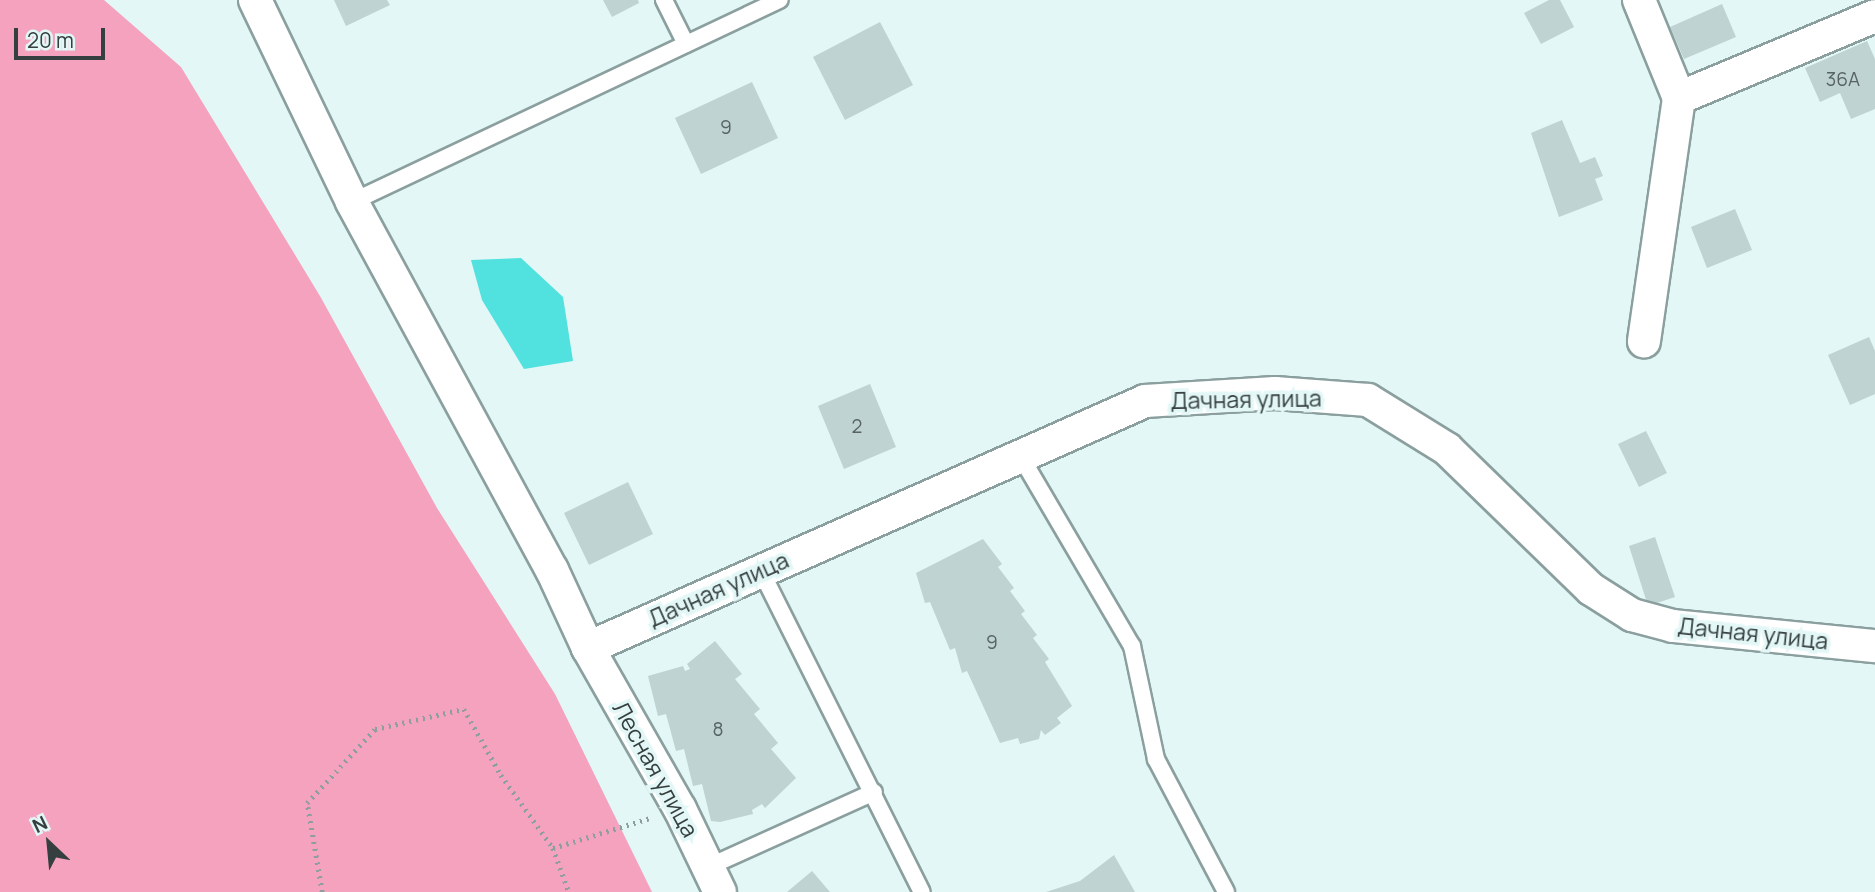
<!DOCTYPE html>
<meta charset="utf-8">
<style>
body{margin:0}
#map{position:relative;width:1875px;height:892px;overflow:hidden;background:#e2f7f6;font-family:Manrope,sans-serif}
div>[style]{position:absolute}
.green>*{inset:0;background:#f5a2be}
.water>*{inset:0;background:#51e1df}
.building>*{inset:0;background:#bed3d2}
.path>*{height:4.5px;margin-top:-2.25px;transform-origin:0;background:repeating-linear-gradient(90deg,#8e9d9d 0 2px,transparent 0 7px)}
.roads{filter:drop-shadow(2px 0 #8b9f9f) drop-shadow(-2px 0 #8b9f9f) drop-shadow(0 2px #8b9f9f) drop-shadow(0 -2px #8b9f9f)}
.service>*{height:16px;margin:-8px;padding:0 8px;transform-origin:8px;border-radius:8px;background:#fff}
.minor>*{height:32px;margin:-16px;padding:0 16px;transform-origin:16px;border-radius:16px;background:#fff}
span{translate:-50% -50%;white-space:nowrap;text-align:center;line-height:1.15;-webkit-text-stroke:7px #e2f7f6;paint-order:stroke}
.number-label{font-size:19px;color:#586464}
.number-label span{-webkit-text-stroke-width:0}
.street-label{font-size:23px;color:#363f3f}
.north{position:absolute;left:14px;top:808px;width:70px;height:70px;-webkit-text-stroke:5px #e2f7f6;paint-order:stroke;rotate:334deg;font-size:19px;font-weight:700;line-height:28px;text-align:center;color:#363f3f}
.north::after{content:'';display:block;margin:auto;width:24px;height:32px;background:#363f3f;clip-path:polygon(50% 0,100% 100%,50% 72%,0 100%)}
.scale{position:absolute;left:14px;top:28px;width:91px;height:32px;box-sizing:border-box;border:4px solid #363f3f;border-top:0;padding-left:9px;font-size:21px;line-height:24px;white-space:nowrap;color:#363f3f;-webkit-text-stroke:5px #e2f7f6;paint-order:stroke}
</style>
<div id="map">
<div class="green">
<i style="clip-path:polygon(0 0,104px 0,181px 67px,320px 296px,437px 508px,555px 694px,652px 892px,0 892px)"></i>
</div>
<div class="water">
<i style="clip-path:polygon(521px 258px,563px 297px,573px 361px,524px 369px,482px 300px,471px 260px)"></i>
</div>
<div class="building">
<i style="clip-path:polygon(334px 0,387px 0,390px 5px,346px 26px)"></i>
<i style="clip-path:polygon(603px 0,638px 0,639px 3px,612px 17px)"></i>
<i style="clip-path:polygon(1549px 0,1560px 0,1574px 27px,1541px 44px,1524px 13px)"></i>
<i style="clip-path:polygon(1722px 4px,1736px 37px,1684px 59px,1670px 27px)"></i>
<i style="clip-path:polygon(880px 22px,913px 85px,845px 120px,813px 57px)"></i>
<i style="clip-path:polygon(1867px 41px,1875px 59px,1875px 109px,1851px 119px,1840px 93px,1820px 102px,1805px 68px)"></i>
<i style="clip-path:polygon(752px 82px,778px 138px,701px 174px,675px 118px)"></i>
<i style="clip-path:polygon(1562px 120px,1580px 163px,1595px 157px,1603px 176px,1595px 179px,1603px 200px,1559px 217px,1531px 133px)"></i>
<i style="clip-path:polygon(1735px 209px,1752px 250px,1707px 268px,1691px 227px)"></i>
<i style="clip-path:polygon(1869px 337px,1875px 351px,1875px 394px,1850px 405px,1828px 355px)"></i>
<i style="clip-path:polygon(870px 384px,896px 447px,844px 469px,818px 406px)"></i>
<i style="clip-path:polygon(1646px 431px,1667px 473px,1639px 487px,1618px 444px)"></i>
<i style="clip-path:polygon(628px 482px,653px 534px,589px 565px,564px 513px)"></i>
<i style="clip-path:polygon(1655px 537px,1675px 597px,1648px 606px,1629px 546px)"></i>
<i style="clip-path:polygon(983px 539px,1002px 564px,998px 567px,1014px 588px,1010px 591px,1025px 611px,1021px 614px,1037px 635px,1033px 638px,1049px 659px,1045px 662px,1072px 706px,1057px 718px,1061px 723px,1045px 735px,1041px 730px,1039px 739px,1020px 744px,1018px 738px,1000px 743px,967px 671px,962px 673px,955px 648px,950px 650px,930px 602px,925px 603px,916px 573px)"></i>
<i style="clip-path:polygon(715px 641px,742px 674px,735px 679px,760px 709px,754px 714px,778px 743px,771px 749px,796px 778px,765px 808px,762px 804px,752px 810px,753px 814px,720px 822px,711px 821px,702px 784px,693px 786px,684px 749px,676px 751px,666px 714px,658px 716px,648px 676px,683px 666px,685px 671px,690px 669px,687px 664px)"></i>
<i style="clip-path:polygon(1114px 855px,1135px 892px,1046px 892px,1080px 881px)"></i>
<i style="clip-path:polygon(812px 871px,830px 892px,787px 892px)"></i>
</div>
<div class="path">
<i style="left:553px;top:848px;width:47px;rotate:70deg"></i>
<i style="left:322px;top:892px;width:90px;rotate:-99.6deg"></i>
<i style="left:307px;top:803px;width:100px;rotate:-47.4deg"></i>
<i style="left:375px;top:729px;width:91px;rotate:-12.7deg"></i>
<i style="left:464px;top:709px;width:76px;rotate:60.7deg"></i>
<i style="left:501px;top:775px;width:90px;rotate:54.5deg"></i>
<i style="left:553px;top:848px;width:102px;rotate:-17.2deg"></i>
</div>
<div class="roads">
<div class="service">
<i style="left:664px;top:0;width:49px;rotate:63.4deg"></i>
<i style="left:352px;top:202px;width:473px;rotate:-25.3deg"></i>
<i style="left:1021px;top:457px;width:219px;rotate:59.6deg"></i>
<i style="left:1132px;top:646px;width:116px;rotate:78deg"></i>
<i style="left:1156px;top:759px;width:150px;rotate:62.2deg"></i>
<i style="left:760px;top:569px;width:361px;rotate:63.4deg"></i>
<i style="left:708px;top:867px;width:182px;rotate:-24.3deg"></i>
</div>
<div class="minor">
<i style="left:255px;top:0;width:224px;rotate:64.3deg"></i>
<i style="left:352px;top:202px;width:419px;rotate:61.5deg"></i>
<i style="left:552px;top:570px;width:86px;rotate:65.2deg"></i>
<i style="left:588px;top:648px;width:185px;rotate:60.3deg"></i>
<i style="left:680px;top:809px;width:92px;rotate:64.3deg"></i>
<i style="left:1639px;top:0;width:106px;rotate:67.8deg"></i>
<i style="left:1679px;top:98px;width:246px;rotate:98.2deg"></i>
<i style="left:1679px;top:98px;width:212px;rotate:-22.7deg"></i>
<i style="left:588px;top:648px;width:609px;rotate:-23.91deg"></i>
<i style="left:1145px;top:401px;width:130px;rotate:-3.5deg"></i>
<i style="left:1275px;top:393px;width:93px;rotate:4.3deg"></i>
<i style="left:1368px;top:400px;width:93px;rotate:31.8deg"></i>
<i style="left:1447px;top:449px;width:201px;rotate:44.2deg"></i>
<i style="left:1591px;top:589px;width:49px;rotate:32.4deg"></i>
<i style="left:1632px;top:615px;width:42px;rotate:15deg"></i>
<i style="left:1673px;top:626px;width:203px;rotate:5.7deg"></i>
</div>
</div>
<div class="number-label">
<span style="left:1843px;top:80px">36А</span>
<span style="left:726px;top:128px">9</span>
<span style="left:857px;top:427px">2</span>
<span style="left:992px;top:643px">9</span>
<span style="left:718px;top:730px">8</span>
</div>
<div class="street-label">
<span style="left:1246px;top:399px;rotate:-1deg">Дачная улица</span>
<span style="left:718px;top:589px;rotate:-24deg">Дачная улица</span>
<span style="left:1753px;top:633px;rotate:6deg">Дачная улица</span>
<span style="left:656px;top:769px;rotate:61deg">Лесная улица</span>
</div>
<div class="north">N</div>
<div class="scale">20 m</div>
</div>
